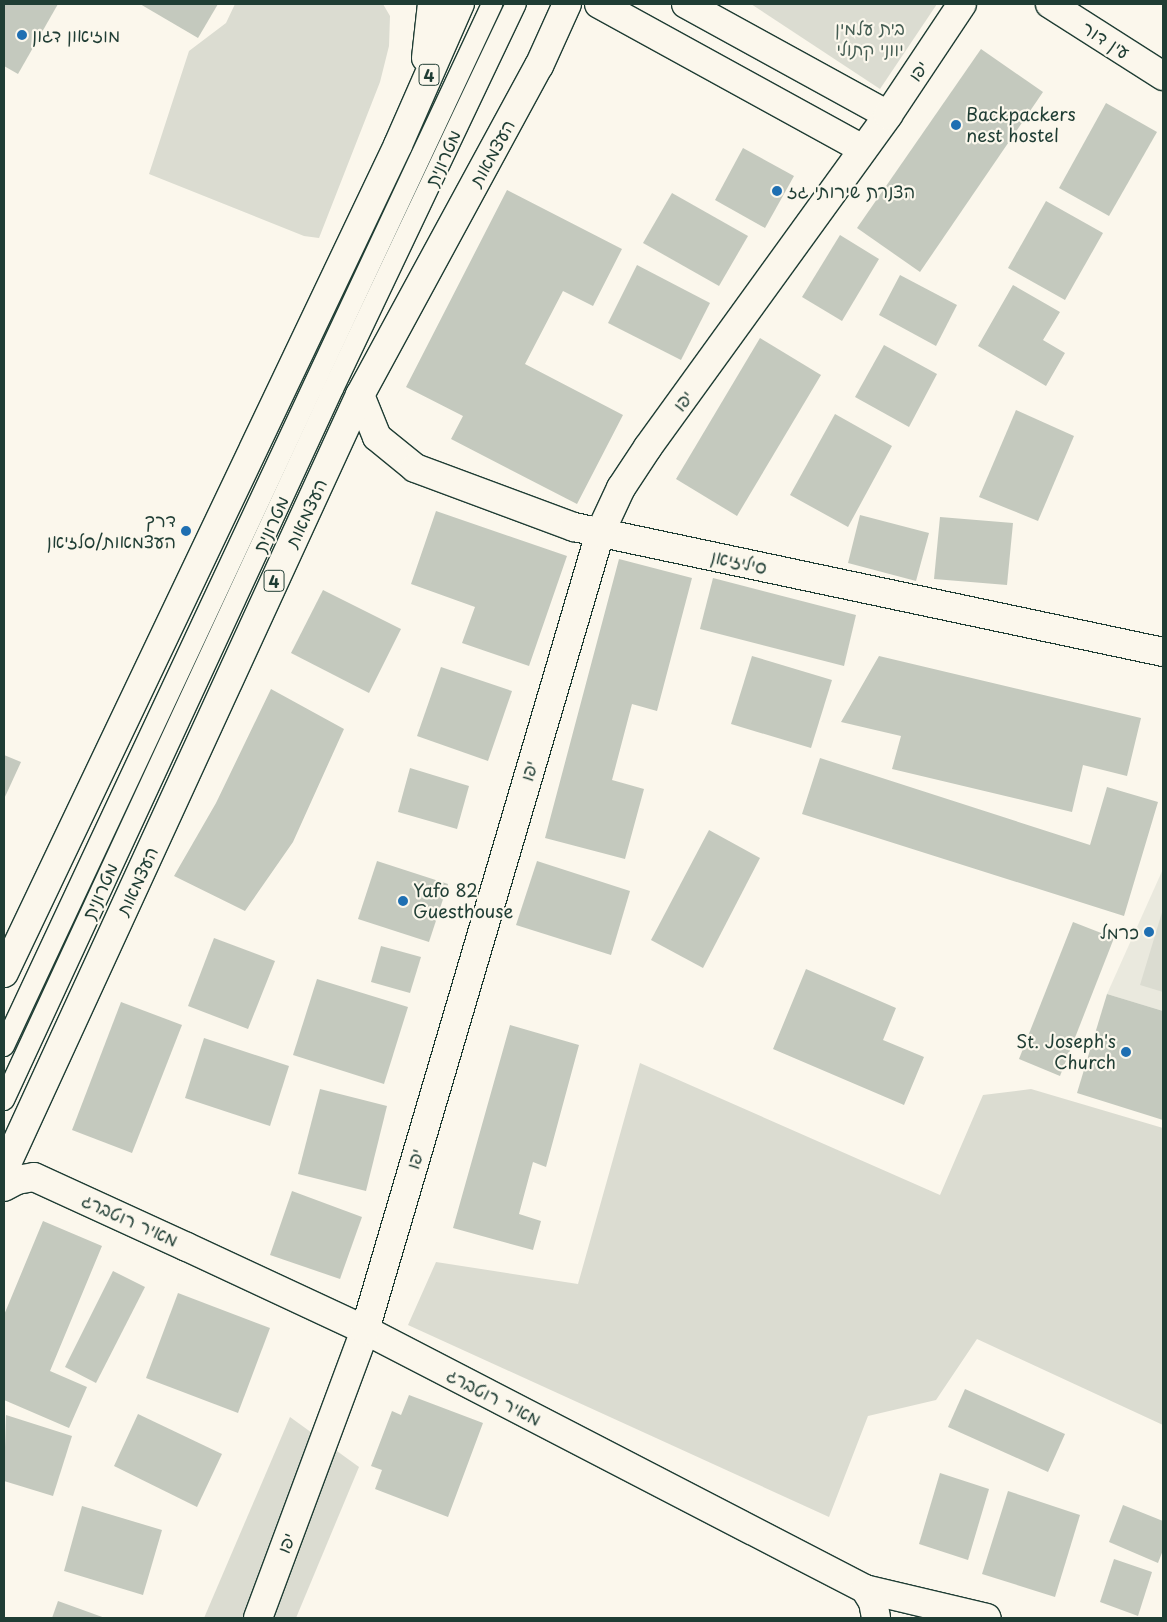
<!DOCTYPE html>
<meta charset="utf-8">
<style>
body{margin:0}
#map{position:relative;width:1167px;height:1622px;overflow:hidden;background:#fbf7ec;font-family:"Playpen Sans","Playpen Sans Hebrew",sans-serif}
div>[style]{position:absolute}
.built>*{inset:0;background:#eae9de}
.green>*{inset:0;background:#dbdcd1}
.building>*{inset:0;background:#c4c9be}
.roads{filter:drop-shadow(1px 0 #1f3d34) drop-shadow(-1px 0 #1f3d34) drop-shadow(0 1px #1f3d34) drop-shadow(0 -1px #1f3d34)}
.service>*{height:20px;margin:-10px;padding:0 10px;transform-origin:10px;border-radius:10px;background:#fbf7ec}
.minor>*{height:28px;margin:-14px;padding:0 14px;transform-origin:14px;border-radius:14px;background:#fbf7ec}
.trunk>*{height:28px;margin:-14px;padding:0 14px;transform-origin:14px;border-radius:14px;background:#fbf7ec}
.dots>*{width:14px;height:14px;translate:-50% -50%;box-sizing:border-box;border:2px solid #fbf7ec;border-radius:50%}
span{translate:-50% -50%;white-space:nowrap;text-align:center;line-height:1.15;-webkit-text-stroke:4.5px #fbf7ec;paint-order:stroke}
.shield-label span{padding:1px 4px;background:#fbf7ec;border:1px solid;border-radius:4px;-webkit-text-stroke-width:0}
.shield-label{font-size:16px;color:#1f3d34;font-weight:700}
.park-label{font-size:18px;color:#455d53}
.poi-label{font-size:18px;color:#1f3d34}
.left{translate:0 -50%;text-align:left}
.right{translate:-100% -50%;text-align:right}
.street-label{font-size:18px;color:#1f3d34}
.frame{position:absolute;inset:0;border:5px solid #1f3d34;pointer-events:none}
</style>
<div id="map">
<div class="built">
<i style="clip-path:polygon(1163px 869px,1163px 1011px,1107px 994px)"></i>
</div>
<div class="green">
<i style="clip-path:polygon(235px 4px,383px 4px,390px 16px,389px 46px,380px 82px,319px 238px,304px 236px,149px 174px,189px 51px,226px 23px)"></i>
<i style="clip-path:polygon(751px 4px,937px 4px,880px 89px)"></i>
<i style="clip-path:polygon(1163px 909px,1163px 992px,1140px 985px)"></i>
<i style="clip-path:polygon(640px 1063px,940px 1195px,983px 1095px,1031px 1089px,1163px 1128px,1163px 1425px,977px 1339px,936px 1400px,868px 1416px,829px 1517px,408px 1325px,436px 1262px,578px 1284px)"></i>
<i style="clip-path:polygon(290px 1417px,359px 1467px,296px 1618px,204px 1618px)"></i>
</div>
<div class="building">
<i style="clip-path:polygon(4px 4px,58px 4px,18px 74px,4px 66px)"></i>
<i style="clip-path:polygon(140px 4px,218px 4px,198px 38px)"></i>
<i style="clip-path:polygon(981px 49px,1043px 92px,920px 272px,857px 228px)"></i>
<i style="clip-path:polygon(1106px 103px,1157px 132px,1109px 216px,1059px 188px)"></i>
<i style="clip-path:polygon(743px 148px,794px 176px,765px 228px,715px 200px)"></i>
<i style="clip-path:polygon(507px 190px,622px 249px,593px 306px,563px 291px,525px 364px,623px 415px,577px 504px,451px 439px,463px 416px,406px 387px)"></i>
<i style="clip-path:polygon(672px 193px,748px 236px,719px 286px,643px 243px)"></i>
<i style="clip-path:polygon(1046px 201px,1103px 233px,1065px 300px,1008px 268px)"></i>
<i style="clip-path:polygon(840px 235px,879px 259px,842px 321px,802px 297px)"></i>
<i style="clip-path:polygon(637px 265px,710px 303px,681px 360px,608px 323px)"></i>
<i style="clip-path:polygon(900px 275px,957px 305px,936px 346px,879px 315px)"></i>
<i style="clip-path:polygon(1013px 285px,1060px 312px,1043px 340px,1065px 353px,1046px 386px,978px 346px)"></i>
<i style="clip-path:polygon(760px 338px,821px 375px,737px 516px,676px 479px)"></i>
<i style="clip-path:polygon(884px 345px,937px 374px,909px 427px,855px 397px)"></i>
<i style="clip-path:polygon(1016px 410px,1074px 436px,1038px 521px,979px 497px)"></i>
<i style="clip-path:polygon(835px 414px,892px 446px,848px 527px,790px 495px)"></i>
<i style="clip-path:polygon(436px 511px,567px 556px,529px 666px,462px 643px,475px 607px,411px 584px)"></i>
<i style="clip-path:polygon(860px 515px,929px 533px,916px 581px,848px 563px)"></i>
<i style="clip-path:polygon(940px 517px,1013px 523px,1007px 585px,934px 579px)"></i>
<i style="clip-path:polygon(619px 559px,692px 578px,657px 711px,632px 704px,612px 780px,644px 789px,625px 859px,545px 838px)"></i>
<i style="clip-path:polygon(713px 578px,856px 615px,844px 666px,700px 629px)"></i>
<i style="clip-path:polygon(323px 590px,401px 629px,369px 693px,291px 653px)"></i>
<i style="clip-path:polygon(752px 656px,832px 680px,811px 748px,731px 724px)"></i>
<i style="clip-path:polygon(879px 656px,1141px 718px,1127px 776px,1083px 765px,1072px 812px,892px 769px,901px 736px,841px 722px)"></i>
<i style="clip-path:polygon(441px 667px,512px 691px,488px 761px,417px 736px)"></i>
<i style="clip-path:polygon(271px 689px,344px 729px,293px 842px,245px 911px,174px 876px,216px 803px)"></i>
<i style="clip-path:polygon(4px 755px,21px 762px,4px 799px)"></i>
<i style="clip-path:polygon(820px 758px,1090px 845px,1107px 787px,1158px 802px,1124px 916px,802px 814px)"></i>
<i style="clip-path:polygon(410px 768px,469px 786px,457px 829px,398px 812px)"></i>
<i style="clip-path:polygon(709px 830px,760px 858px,703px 968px,651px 940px)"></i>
<i style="clip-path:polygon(377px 861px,448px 884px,429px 942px,358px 919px)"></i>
<i style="clip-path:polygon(537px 861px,630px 891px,611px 955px,516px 925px)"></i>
<i style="clip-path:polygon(1073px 922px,1114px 938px,1060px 1076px,1019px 1059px)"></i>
<i style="clip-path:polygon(214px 938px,275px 961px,248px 1029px,188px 1006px)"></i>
<i style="clip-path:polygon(381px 946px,421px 957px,410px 993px,371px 982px)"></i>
<i style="clip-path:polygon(806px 969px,896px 1008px,883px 1040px,924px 1057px,904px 1105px,773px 1049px)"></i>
<i style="clip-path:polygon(317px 979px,408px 1007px,384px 1084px,293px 1055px)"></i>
<i style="clip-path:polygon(1107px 994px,1163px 1011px,1163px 1120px,1077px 1093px)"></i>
<i style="clip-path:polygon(121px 1002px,182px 1025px,132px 1153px,72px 1130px)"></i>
<i style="clip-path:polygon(510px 1025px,579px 1045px,546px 1167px,533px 1162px,519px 1214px,541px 1221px,533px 1250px,453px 1228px)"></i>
<i style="clip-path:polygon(204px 1038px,289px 1066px,270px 1126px,185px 1098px)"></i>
<i style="clip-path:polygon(320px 1089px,387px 1106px,366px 1191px,298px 1174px)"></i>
<i style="clip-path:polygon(292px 1191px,362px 1217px,340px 1279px,270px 1255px)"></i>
<i style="clip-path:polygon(43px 1221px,102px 1246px,50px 1371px,87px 1387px,69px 1428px,4px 1400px,4px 1315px)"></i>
<i style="clip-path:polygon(113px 1271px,145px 1287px,96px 1383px,65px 1367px)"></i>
<i style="clip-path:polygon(178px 1293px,270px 1328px,238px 1413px,146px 1378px)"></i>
<i style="clip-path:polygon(965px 1389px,1065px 1434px,1048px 1472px,948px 1427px)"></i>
<i style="clip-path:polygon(409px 1395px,483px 1423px,448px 1517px,375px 1489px,382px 1470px,371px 1466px,392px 1411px,401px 1415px)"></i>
<i style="clip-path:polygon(138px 1414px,222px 1454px,197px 1507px,114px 1466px)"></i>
<i style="clip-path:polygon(6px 1415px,72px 1436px,53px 1496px,4px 1481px)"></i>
<i style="clip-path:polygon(940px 1473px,989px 1489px,968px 1560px,919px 1544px)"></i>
<i style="clip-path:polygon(1008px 1491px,1080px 1515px,1055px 1597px,982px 1574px)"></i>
<i style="clip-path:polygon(1123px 1505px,1163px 1521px,1163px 1550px,1158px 1563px,1109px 1542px)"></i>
<i style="clip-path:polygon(82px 1506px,162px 1530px,143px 1595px,64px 1571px)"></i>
<i style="clip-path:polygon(1114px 1559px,1152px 1572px,1138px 1616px,1100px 1602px)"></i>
<i style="clip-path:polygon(58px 1601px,105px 1618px,52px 1618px)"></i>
</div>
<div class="roads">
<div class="service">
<i style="left:4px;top:1046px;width:1151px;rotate:-64.9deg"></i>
<i style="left:4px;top:1100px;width:783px;rotate:-65.17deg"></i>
<i style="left:333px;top:389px;width:426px;rotate:-64.6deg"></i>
</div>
<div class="minor">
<i style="left:599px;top:4px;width:301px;rotate:28.8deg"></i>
<i style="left:686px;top:4px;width:230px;rotate:28.8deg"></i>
<i style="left:1050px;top:4px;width:134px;rotate:32.5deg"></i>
<i style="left:360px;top:395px;width:45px;rotate:68deg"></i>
<i style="left:377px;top:437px;width:49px;rotate:39.2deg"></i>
<i style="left:415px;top:468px;width:170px;rotate:20.4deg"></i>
<i style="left:574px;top:527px;width:602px;rotate:11.98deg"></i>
<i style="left:4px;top:1187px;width:15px;rotate:-28deg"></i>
<i style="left:17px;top:1180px;width:17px;rotate:-10deg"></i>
<i style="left:34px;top:1177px;width:168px;rotate:24.6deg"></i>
<i style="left:187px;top:1247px;width:196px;rotate:25deg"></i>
<i style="left:365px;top:1330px;width:563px;rotate:27.38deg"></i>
<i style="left:865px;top:1589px;width:125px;rotate:13.4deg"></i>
<i style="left:865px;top:1589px;width:15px;rotate:58deg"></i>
<i style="left:873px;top:1602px;width:16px;rotate:79deg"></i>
<i style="left:258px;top:1618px;width:307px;rotate:-69.6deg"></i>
<i style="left:365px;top:1330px;width:831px;rotate:-73.57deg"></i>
<i style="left:600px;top:533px;width:50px;rotate:-65deg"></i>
<i style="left:621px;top:488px;width:49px;rotate:-56.6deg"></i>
<i style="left:648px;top:447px;width:410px;rotate:-54.1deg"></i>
<i style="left:888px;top:115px;width:133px;rotate:-56.3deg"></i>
</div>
<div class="trunk">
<i style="left:426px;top:58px;width:54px;rotate:-83.7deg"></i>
<i style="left:4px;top:973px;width:917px;rotate:-64.55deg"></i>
<i style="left:398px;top:145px;width:154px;rotate:-66.3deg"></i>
<i style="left:4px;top:1170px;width:853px;rotate:-65.33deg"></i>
<i style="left:360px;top:395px;width:375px;rotate:-61.5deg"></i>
<i style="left:539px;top:66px;width:68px;rotate:-65.7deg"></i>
</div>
</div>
<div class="dots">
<i style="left:22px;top:35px;background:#1f6fb2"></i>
<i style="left:956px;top:125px;background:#1f6fb2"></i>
<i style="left:777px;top:191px;background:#1f6fb2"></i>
<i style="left:186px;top:531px;background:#1f6fb2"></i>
<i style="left:403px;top:901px;background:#1f6fb2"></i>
<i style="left:1149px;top:932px;background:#1f6fb2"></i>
<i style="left:1126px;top:1052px;background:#1f6fb2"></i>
</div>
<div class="shield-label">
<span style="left:429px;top:75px">4</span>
<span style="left:274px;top:581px">4</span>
</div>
<div class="park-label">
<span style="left:870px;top:39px">בית עלמין<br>יווני קתולי</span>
</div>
<div class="poi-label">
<span class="left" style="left:32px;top:35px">מוזיאון דגון</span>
<span class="left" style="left:966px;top:125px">Backpackers<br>nest hostel</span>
<span class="left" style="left:787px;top:191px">הצנרת שירותי גז</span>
<span class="right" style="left:176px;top:531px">דרך<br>העצמאות/סלזיאן</span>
<span class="left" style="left:413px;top:901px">Yafo 82<br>Guesthouse</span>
<span class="right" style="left:1139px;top:932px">כרמל</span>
<span class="right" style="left:1116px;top:1052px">St. Joseph's<br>Church</span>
</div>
<div class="street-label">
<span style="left:1106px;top:40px;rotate:33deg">עין דור</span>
<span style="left:918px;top:71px;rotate:-56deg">יפו</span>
<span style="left:492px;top:153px;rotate:-61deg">העצמאות</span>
<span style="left:443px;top:158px;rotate:-65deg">מטרונית</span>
<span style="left:683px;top:401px;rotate:-53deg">יפו</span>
<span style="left:306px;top:513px;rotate:-65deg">העצמאות</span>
<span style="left:271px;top:524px;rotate:-65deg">מטרונית</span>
<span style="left:739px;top:562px;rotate:12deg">סיליזיאן</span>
<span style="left:529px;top:771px;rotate:-74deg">יפו</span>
<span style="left:137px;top:881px;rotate:-65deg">העצמאות</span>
<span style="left:100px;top:891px;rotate:-65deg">מטרונית</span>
<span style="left:415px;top:1159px;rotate:-74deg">יפו</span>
<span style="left:130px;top:1220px;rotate:24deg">מאיר רוטברג</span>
<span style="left:494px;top:1397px;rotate:27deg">מאיר רוטברג</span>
<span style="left:286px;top:1543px;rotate:-70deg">יפו</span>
</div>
<div class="frame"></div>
</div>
